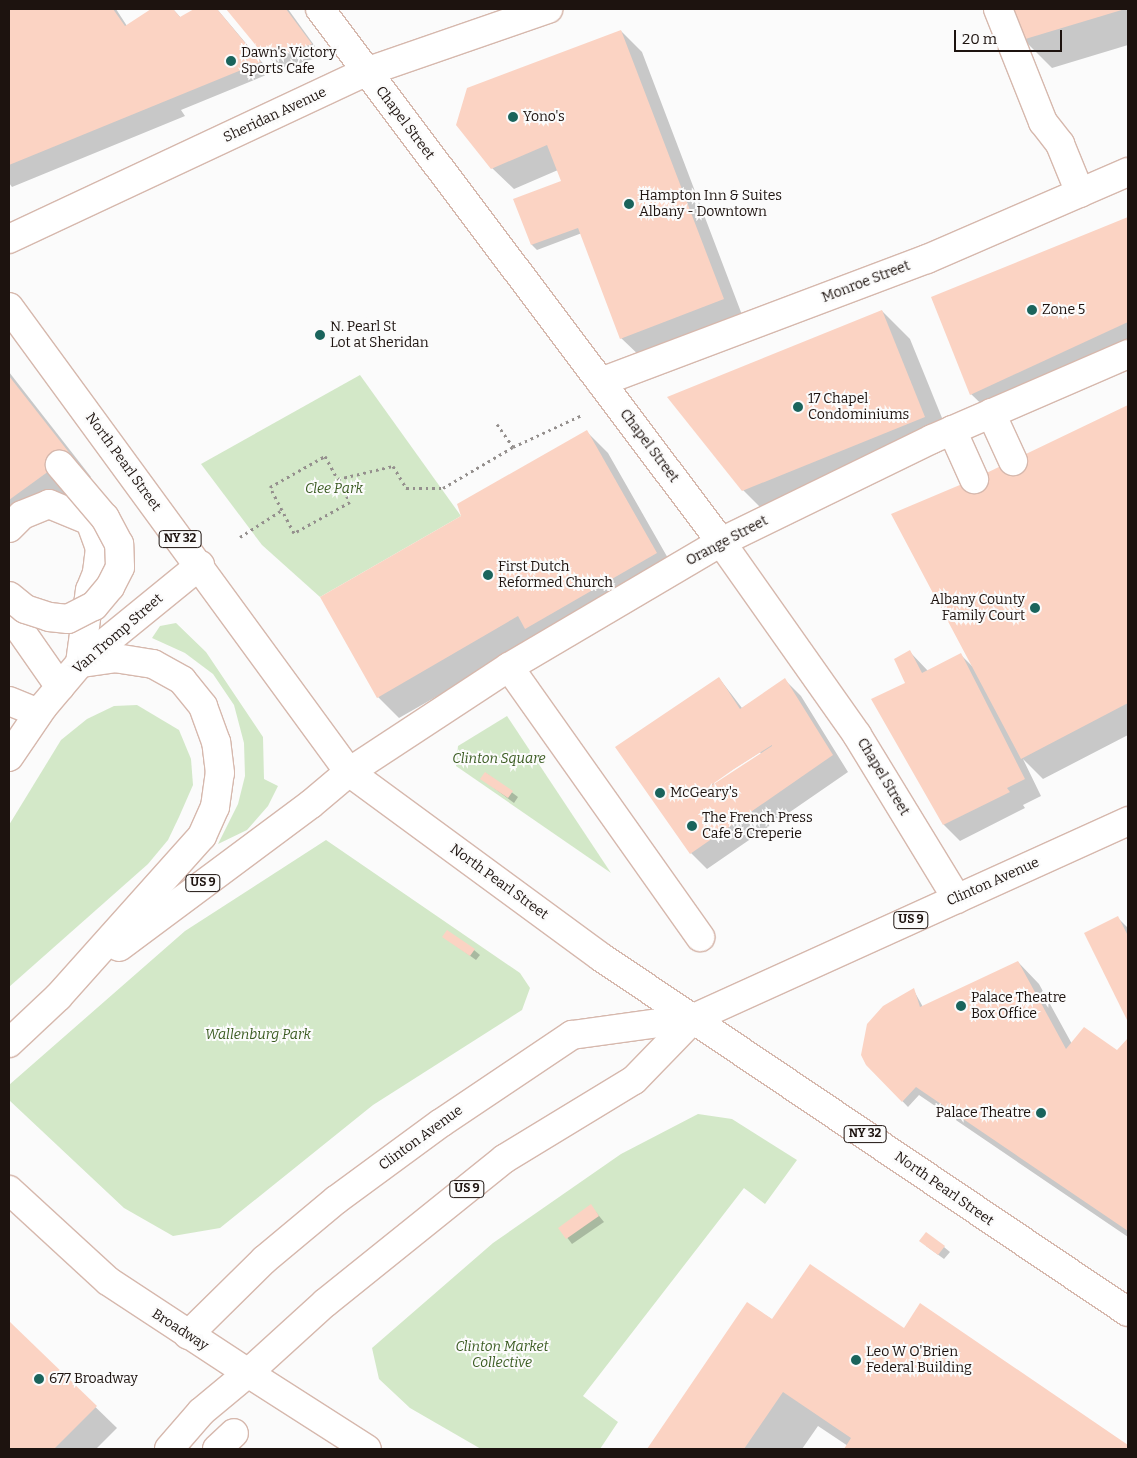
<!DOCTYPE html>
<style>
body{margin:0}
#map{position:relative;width:1137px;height:1458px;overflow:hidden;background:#fbfbfb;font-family:Bitter,serif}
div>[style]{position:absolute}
.green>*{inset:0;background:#d3e8c8}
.shadow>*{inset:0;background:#0003}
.building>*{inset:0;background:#fbd3c3}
.path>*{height:3px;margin-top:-1.5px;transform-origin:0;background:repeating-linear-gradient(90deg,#948f8d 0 2.5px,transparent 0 6.5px)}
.roads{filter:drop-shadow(1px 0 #d6b8ad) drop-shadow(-1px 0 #d6b8ad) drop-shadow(0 1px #d6b8ad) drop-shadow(0 -1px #d6b8ad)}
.minor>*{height:28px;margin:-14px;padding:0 14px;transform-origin:14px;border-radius:14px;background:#fff}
.major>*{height:28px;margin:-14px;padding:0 14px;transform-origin:14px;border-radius:14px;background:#fff}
.highway>*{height:28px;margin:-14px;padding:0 14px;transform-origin:14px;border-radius:14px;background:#fff}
.bridges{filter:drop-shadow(1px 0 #d6b8ad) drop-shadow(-1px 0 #d6b8ad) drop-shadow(0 1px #d6b8ad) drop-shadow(0 -1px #d6b8ad)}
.minor-bridge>*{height:28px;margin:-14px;padding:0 14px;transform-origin:14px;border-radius:14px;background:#fff}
.dots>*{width:14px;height:14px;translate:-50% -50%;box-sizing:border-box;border:2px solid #fbfbfb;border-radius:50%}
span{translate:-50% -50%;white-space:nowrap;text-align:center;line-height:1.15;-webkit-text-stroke:4px #fbfbfb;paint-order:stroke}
.shield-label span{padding:1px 4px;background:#fbfbfb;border:1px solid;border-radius:4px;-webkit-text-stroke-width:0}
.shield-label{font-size:12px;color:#1d130f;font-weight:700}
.poi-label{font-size:14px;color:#1d130f}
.left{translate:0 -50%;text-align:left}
.right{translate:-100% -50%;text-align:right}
.street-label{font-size:14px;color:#1d130f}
.park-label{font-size:14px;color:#3b5c22;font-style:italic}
.frame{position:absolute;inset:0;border:10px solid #1d130f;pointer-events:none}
.scale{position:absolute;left:954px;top:30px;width:108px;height:22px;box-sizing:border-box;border:2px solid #1d130f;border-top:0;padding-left:6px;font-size:15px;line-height:18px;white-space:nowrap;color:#1d130f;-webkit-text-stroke:4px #fbfbfb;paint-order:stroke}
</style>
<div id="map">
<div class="green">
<i style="clip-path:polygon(360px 375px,461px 516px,320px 597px,262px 545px,201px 464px)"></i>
<i style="clip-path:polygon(176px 623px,206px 652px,263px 737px,264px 779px,278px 786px,268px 806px,247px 830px,218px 844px,238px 804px,245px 776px,244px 743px,234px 705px,213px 674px,185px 653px,152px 638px,160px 626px)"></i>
<i style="clip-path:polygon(137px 705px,179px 730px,191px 759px,193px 785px,179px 817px,168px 840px,148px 864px,9px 987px,9px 825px,61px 740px,87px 719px,114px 706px)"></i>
<i style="clip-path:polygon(507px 716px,611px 873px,456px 766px,458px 746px)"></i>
<i style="clip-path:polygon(326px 840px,520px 973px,530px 988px,522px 1010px,373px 1105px,220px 1228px,173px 1236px,124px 1208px,9px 1100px,9px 1085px,185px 931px)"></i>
<i style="clip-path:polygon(698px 1114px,732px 1119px,797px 1160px,765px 1204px,744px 1188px,583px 1396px,618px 1422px,600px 1449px,481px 1449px,410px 1408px,379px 1379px,372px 1348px,493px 1243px,621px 1154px)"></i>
</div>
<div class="shadow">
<i style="clip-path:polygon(9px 9px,116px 9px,127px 26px,153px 9px,173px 9px,181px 18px,196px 9px,217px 9px,271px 73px,181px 110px,185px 116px,12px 187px,9px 183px)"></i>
<i style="clip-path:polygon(228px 9px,288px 9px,322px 56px,280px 70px)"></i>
<i style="clip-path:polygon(1014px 9px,1128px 9px,1128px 45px,1052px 68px,1023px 39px)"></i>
<i style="clip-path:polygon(621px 31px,642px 52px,744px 320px,643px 359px,621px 338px,582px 233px,537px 250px,532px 245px,515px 200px,562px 182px,558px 170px,514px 189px,492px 168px)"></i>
<i style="clip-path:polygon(1128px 218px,1128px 363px,1000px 422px,971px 394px,932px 298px)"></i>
<i style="clip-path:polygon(882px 311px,910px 339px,953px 445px,772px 519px,743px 490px)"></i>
<i style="clip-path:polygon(9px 372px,91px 477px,9px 535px)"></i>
<i style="clip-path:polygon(1128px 407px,1128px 735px,1043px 779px,1023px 759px,1041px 796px,1023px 805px,1025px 808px,960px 841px,944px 825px,907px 683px,910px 652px,928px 671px,961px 655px,972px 666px,975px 480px)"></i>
<i style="clip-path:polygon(587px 432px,608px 453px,677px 574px,537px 639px,399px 718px,378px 697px,463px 516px)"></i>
<i style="clip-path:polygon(evenodd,719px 678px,742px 708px,785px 680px,801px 696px,848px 772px,707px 869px,691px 853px,617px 747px,719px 678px,760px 752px,761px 754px,715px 785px,713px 782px,760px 752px)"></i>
<i style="clip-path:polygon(486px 773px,518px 797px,514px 803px,482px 779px)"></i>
<i style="clip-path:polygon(1118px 918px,1128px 928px,1128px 1020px,1128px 1019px)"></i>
<i style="clip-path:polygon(444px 937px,474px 950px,480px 955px,476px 960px)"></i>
<i style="clip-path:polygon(1018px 962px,1039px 984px,1072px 1044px,1117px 1051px,1128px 1040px,1128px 1237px,919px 1095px,908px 1107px,867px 1064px,913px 989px,923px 1007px)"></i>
<i style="clip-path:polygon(591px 1206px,604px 1222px,572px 1244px,560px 1228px)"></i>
<i style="clip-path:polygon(926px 1246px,944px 1247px,950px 1252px,944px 1259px)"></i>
<i style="clip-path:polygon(748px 1304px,773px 1320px,904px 1329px,920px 1305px,1128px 1446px,1128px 1449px,845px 1449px,848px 1446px,818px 1426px,802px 1449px,649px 1449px)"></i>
<i style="clip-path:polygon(9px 1323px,117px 1428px,96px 1449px,9px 1449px)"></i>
</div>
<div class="building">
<i style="clip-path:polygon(9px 9px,113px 9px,125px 26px,151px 9px,173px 9px,180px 17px,194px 9px,217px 9px,261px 62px,9px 165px)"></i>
<i style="clip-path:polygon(226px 9px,286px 9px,312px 44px,267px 59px)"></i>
<i style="clip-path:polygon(1013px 9px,1125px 9px,1022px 40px)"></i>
<i style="clip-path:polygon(621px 30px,724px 299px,620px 339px,578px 228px,531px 245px,513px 199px,561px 181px,547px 145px,491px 169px,456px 125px,467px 88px)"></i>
<i style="clip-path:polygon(1128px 217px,1128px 322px,970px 395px,931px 297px)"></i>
<i style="clip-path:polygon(882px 310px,925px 417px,742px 491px,667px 397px)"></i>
<i style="clip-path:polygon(9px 376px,71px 455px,9px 500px)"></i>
<i style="clip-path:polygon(1128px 405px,1128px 703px,1021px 759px,891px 514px,974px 479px)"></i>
<i style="clip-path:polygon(587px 430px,657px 553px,525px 629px,518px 616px,377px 698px,320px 597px,461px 516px,457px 504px)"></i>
<i style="clip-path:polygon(910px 650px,922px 673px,961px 653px,1025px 779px,1007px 788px,1010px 792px,943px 825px,871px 699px,905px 683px,894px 659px)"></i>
<i style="clip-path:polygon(evenodd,719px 677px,740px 709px,785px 678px,833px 755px,690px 854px,615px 747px,719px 677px,772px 745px,772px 746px,700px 793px,734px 769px,772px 745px)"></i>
<i style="clip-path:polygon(485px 772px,513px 791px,508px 798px,480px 779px)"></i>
<i style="clip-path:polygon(1118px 916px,1128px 936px,1128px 1022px,1084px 933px)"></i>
<i style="clip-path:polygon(447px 930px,475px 949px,470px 956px,442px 937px)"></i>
<i style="clip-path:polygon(1018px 961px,1066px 1049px,1084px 1027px,1117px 1050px,1128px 1038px,1128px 1231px,916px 1087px,902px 1102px,866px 1065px,861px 1055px,867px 1024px,883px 1006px,914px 988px,920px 1007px)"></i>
<i style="clip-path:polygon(591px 1204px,599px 1216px,566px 1239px,558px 1228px)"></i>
<i style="clip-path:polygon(926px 1232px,945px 1246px,938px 1255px,919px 1241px)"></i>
<i style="clip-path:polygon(810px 1264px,904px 1328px,920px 1303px,1128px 1445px,1128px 1449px,844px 1449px,851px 1438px,783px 1392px,744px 1449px,647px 1449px,747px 1302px,772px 1319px)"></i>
<i style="clip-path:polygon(9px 1321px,97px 1406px,54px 1449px,9px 1449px)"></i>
</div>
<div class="path">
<i style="left:497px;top:424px;width:28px;rotate:55deg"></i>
<i style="left:325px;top:456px;width:52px;rotate:61.5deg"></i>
<i style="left:350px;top:502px;width:64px;rotate:151deg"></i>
<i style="left:294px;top:533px;width:52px;rotate:-117.6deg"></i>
<i style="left:270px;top:487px;width:63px;rotate:-29.4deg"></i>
<i style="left:338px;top:479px;width:57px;rotate:-13.3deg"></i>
<i style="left:393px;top:466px;width:26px;rotate:59deg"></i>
<i style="left:406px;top:488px;width:37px"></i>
<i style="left:443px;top:488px;width:81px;rotate:-30.4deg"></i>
<i style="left:513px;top:447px;width:76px;rotate:-24.9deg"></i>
<i style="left:240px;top:537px;width:50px;rotate:-32.7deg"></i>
</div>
<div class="roads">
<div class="minor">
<i style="left:320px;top:9px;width:667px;rotate:53.04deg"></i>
<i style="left:721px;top:542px;width:236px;rotate:54.8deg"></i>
<i style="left:857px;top:735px;width:192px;rotate:58.6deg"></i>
<i style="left:998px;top:9px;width:122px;rotate:68.3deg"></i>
<i style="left:1043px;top:122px;width:28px;rotate:52deg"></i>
<i style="left:1060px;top:144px;width:53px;rotate:67.8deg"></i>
<i style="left:9px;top:239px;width:394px;rotate:-25.1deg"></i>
<i style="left:366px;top:72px;width:193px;rotate:-19.1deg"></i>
<i style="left:601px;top:382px;width:348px;rotate:-20.7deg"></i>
<i style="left:927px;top:259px;width:219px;rotate:-23.4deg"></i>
<i style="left:991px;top:413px;width:53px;rotate:65.4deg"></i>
<i style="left:952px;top:430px;width:54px;rotate:65.8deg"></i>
<i style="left:9px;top:528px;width:18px;rotate:-45deg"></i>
<i style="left:22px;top:515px;width:29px;rotate:-22deg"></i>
<i style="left:49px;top:504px;width:44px;rotate:22.5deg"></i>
<i style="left:90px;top:521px;width:29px;rotate:70deg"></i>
<i style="left:100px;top:548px;width:25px;rotate:97deg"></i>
<i style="left:97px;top:573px;width:18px;rotate:112deg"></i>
<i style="left:90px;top:590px;width:74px;rotate:97.8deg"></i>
<i style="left:9px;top:614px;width:89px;rotate:55.1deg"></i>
<i style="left:509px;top:667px;width:331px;rotate:54.7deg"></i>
<i style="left:9px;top:701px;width:31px;rotate:22deg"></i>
<i style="left:349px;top:772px;width:191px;rotate:-33.3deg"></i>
<i style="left:509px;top:667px;width:246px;rotate:-30.5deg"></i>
<i style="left:721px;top:542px;width:235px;rotate:-26deg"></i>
<i style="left:932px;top:439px;width:214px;rotate:-23.4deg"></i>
<i style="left:248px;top:1373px;width:141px;rotate:32.6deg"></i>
<i style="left:217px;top:1449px;width:23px;rotate:-43deg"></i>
</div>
<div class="major">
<i style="left:9px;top:307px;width:576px;rotate:53.83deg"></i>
<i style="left:349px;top:772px;width:313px;rotate:36.3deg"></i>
<i style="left:601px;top:957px;width:635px;rotate:33.97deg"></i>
<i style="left:9px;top:757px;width:60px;rotate:-55.8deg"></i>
<i style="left:43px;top:707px;width:57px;rotate:-49.9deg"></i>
<i style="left:80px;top:663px;width:155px;rotate:-39.2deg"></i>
<i style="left:119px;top:947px;width:239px;rotate:-36.7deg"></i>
<i style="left:311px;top:804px;width:50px;rotate:-40.1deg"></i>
<i style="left:9px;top:1043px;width:67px;rotate:-43.2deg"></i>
<i style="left:58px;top:997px;width:216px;rotate:-48.2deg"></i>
<i style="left:202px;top:836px;width:32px;rotate:-66deg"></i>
<i style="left:215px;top:807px;width:34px;rotate:-82deg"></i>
<i style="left:220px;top:773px;width:31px;rotate:-97deg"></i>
<i style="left:216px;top:742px;width:38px;rotate:-110deg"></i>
<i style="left:203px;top:706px;width:33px;rotate:-129deg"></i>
<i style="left:182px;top:680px;width:33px;rotate:-151deg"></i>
<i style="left:153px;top:664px;width:36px;rotate:-171deg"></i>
<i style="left:117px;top:658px;width:37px;rotate:172deg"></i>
<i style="left:9px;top:1190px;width:134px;rotate:42.6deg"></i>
<i style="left:108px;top:1281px;width:168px;rotate:33.3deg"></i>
<i style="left:248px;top:1373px;width:104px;rotate:-42.3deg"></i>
<i style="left:325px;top:1303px;width:230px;rotate:-38.8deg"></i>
<i style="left:504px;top:1159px;width:152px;rotate:-31.3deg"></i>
<i style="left:634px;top:1080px;width:86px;rotate:-45.9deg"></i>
<i style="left:188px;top:1335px;width:107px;rotate:-44.6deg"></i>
<i style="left:264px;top:1260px;width:94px;rotate:-39.8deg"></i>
<i style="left:336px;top:1200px;width:130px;rotate:-36.3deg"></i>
<i style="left:441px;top:1123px;width:158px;rotate:-33.9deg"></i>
<i style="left:572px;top:1035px;width:123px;rotate:-7.9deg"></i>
<i style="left:694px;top:1018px;width:477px;rotate:-24.4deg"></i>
</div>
<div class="highway">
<i style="left:169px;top:1449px;width:49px;rotate:-49.1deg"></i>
<i style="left:201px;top:1412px;width:61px;rotate:-39.7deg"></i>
</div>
</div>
<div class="bridges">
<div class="minor-bridge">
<i style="left:9px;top:596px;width:21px;rotate:39deg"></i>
<i style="left:25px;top:609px;width:25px;rotate:18deg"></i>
<i style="left:49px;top:617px;width:19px;rotate:6deg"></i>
<i style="left:68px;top:619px;width:29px;rotate:-27deg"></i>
<i style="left:94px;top:606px;width:25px;rotate:-50deg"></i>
<i style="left:110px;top:587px;width:22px;rotate:-63deg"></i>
<i style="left:120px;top:567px;width:23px;rotate:-92deg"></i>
<i style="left:119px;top:544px;width:30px;rotate:-118deg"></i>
<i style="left:105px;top:518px;width:70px;rotate:-130.3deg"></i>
</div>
</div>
<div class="dots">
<i style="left:231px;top:61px;background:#1a645c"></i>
<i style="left:513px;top:117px;background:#1a645c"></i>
<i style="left:629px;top:204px;background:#1a645c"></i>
<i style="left:1032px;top:310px;background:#1a645c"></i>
<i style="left:320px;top:335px;background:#1a645c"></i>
<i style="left:798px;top:407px;background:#1a645c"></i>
<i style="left:488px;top:575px;background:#1a645c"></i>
<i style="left:1035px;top:608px;background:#1a645c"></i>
<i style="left:660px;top:793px;background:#1a645c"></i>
<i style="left:692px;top:826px;background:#1a645c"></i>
<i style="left:961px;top:1006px;background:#1a645c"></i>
<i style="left:1041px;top:1113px;background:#1a645c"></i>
<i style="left:856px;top:1360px;background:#1a645c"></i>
<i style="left:39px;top:1379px;background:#1a645c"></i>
</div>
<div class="shield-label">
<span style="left:180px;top:539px">NY 32</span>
<span style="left:203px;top:883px">US 9</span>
<span style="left:911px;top:920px">US 9</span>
<span style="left:865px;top:1134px">NY 32</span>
<span style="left:467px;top:1189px">US 9</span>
</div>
<div class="poi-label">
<span class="left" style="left:241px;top:61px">Dawn's Victory<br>Sports Cafe</span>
<span class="left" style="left:523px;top:117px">Yono's</span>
<span class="left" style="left:639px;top:204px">Hampton Inn &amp; Suites<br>Albany - Downtown</span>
<span class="left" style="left:1042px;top:310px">Zone 5</span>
<span class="left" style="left:330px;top:335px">N. Pearl St<br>Lot at Sheridan</span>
<span class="left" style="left:808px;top:407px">17 Chapel<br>Condominiums</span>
<span class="left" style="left:498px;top:575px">First Dutch<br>Reformed Church</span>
<span class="right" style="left:1025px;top:608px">Albany County<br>Family Court</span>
<span class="left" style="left:670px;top:793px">McGeary's</span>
<span class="left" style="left:702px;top:826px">The French Press<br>Cafe &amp; Creperie</span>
<span class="left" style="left:971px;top:1006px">Palace Theatre<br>Box Office</span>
<span class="right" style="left:1031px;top:1113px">Palace Theatre</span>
<span class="left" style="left:866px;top:1360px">Leo W O'Brien<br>Federal Building</span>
<span class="left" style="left:49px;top:1379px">677 Broadway</span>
</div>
<div class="street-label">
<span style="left:275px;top:115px;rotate:-25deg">Sheridan Avenue</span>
<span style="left:405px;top:123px;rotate:53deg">Chapel Street</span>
<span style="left:866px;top:282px;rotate:-21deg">Monroe Street</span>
<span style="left:649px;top:446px;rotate:53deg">Chapel Street</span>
<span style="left:123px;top:462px;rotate:54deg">North Pearl Street</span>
<span style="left:727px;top:541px;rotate:-28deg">Orange Street</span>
<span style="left:118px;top:634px;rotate:-41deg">Van Tromp Street</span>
<span style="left:883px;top:777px;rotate:59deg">Chapel Street</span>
<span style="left:499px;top:882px;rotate:36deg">North Pearl Street</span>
<span style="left:993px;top:882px;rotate:-24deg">Clinton Avenue</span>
<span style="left:421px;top:1138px;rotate:-36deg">Clinton Avenue</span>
<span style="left:944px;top:1189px;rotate:35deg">North Pearl Street</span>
<span style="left:180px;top:1330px;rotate:33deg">Broadway</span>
</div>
<div class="park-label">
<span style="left:334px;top:489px">Clee Park</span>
<span style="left:499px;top:759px">Clinton Square</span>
<span style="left:258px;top:1035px">Wallenburg Park</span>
<span style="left:502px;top:1355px">Clinton Market<br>Collective</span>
</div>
<div class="frame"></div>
<div class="scale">20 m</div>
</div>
